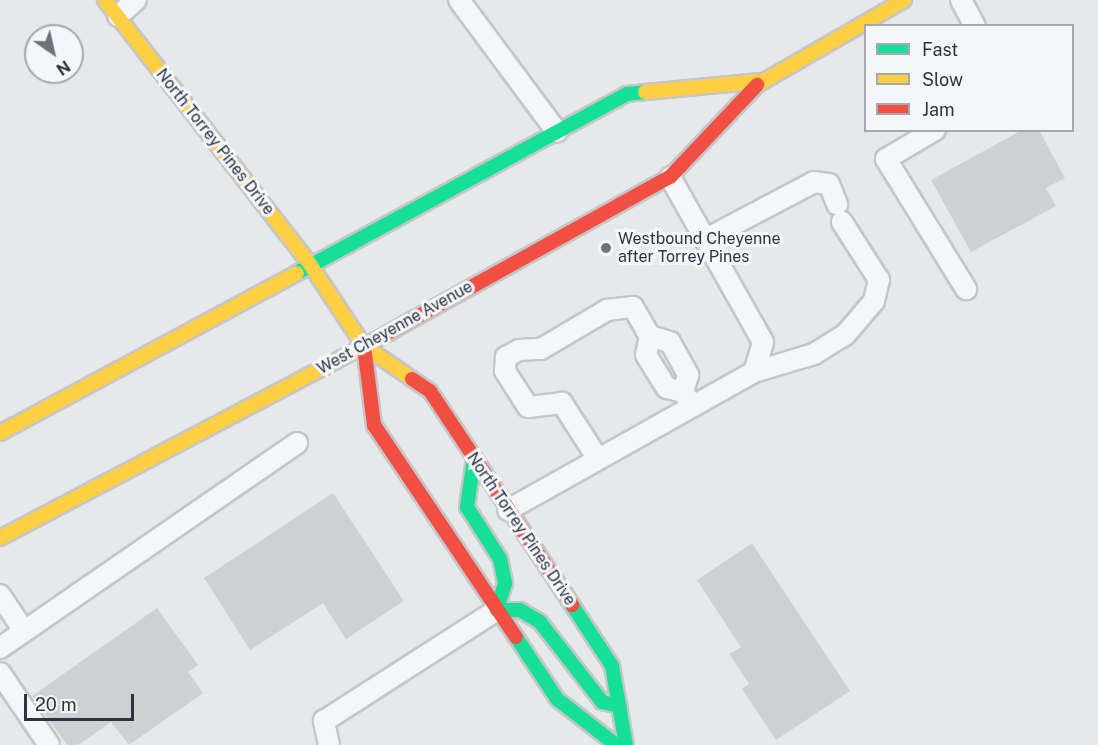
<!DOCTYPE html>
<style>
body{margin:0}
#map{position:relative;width:1098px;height:745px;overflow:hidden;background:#e6e8ea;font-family:"Public Sans",sans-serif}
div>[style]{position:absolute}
.building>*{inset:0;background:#ced0d3}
.roads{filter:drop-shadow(2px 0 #c4c6c8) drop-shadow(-2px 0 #c4c6c8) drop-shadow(0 2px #c4c6c8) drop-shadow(0 -2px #c4c6c8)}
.lane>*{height:20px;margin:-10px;padding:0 10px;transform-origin:10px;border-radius:10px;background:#f5f6f7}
.fast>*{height:14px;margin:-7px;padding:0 7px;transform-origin:7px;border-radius:7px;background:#16e098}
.slow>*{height:14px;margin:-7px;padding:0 7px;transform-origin:7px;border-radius:7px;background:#ffcf43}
.jam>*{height:14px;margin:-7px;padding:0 7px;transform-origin:7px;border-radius:7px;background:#f24e42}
.dots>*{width:16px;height:16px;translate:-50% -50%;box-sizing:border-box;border:3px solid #f4f6f9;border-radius:50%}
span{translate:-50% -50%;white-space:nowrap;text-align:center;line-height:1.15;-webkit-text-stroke:6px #f4f6f9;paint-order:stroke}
.street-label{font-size:16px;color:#2b3445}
.poi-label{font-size:16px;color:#2b3445}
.left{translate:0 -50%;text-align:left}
.legend{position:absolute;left:864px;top:24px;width:210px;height:108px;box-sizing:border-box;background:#f4f6f9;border:2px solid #a4a8b1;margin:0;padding:8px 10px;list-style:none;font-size:18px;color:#2b3445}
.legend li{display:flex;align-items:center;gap:12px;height:30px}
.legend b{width:30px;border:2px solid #a4a8b1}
.north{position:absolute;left:24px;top:24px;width:60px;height:60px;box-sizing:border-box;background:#f4f6f9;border:2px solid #a4a8b1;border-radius:50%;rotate:146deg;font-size:16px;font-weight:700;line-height:24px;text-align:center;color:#2b3445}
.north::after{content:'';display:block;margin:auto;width:21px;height:27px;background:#6c737f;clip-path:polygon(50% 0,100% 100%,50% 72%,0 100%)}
.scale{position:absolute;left:24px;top:694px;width:110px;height:27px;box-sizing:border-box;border:3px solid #2b3445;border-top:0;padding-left:8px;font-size:18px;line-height:21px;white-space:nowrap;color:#2b3445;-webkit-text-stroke:4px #f4f6f9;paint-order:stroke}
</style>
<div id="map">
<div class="building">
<i style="clip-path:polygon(1022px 130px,1039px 130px,1065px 178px,1046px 188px,1056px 206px,971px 252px,931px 180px)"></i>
<i style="clip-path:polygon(333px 493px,404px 601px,346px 639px,323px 603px,250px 650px,204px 578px)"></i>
<i style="clip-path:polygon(752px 543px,850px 691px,776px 740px,742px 689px,749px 684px,729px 654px,741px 647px,697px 580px)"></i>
<i style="clip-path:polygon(157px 608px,198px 665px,188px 672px,203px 693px,129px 745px,111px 722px,78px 745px,67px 745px,32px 696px)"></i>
</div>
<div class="roads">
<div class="lane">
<i style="left:459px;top:0;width:164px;rotate:53.4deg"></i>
<i style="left:961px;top:0;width:30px;rotate:62deg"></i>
<i style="left:118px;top:16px;width:24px;rotate:-42deg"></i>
<i style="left:935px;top:130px;width:57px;rotate:149.4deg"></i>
<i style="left:886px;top:159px;width:153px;rotate:58.4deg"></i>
<i style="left:706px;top:239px;width:122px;rotate:-27.8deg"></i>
<i style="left:814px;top:182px;width:15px;rotate:8deg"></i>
<i style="left:829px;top:184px;width:22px;rotate:68deg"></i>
<i style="left:650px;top:336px;width:21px;rotate:17deg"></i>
<i style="left:670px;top:342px;width:38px;rotate:61deg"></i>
<i style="left:688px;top:375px;width:18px;rotate:106deg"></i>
<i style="left:754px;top:372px;width:63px;rotate:-16.7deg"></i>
<i style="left:814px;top:354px;width:36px;rotate:-32deg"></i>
<i style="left:845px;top:335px;width:45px;rotate:-49.5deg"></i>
<i style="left:874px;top:301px;width:22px;rotate:-77deg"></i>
<i style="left:879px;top:280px;width:69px;rotate:-122.5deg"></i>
<i style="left:598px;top:459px;width:67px;rotate:-122.7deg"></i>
<i style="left:562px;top:403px;width:34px;rotate:173deg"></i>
<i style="left:528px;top:407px;width:43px;rotate:-122.6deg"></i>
<i style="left:505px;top:371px;width:14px;rotate:-86deg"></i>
<i style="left:506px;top:357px;width:15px;rotate:-28deg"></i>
<i style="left:519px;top:350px;width:22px;rotate:-3deg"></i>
<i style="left:541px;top:349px;width:77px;rotate:-30.6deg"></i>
<i style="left:607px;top:310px;width:26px;rotate:-7deg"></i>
<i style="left:633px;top:307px;width:34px;rotate:60deg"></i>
<i style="left:650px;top:336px;width:19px;rotate:102deg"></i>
<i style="left:646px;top:355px;width:39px;rotate:58deg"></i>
<i style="left:667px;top:388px;width:16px;rotate:14deg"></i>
<i style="left:683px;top:392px;width:16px;rotate:55deg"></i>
<i style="left:508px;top:510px;width:282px;rotate:-29.3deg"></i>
<i style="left:754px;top:372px;width:31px;rotate:-73deg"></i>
<i style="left:763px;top:342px;width:189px;rotate:-119.4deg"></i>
<i style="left:0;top:595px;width:43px;rotate:56.3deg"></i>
<i style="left:0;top:648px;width:361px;rotate:-34.6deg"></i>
<i style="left:0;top:673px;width:87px;rotate:55.8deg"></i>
<i style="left:329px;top:745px;width:25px;rotate:-102deg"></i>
<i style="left:324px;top:721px;width:206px;rotate:-32.7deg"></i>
</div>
<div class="fast">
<i style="left:297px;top:273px;width:375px;rotate:-28.5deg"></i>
<i style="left:627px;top:94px;width:18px;rotate:-6deg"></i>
<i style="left:474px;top:459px;width:49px;rotate:98.3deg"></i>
<i style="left:467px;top:507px;width:62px;rotate:57.6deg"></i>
<i style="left:500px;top:559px;width:25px;rotate:78deg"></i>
<i style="left:505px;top:583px;width:28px;rotate:107deg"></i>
<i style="left:497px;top:610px;width:23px"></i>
<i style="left:520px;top:610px;width:23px;rotate:31deg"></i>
<i style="left:540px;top:622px;width:101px;rotate:52.2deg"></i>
<i style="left:602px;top:702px;width:18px;rotate:13deg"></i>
<i style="left:572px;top:605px;width:73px;rotate:56.7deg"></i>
<i style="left:612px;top:666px;width:80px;rotate:80deg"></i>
<i style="left:516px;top:637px;width:74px;rotate:56.5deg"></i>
<i style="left:557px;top:699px;width:75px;rotate:37.9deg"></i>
</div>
<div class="slow">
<i style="left:105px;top:0;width:336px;rotate:52.2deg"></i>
<i style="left:311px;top:266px;width:96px;rotate:56.5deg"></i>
<i style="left:364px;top:346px;width:58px;rotate:34.5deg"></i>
<i style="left:757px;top:85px;width:170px;rotate:-30deg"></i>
<i style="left:645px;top:92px;width:117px;rotate:-5.4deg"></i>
<i style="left:0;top:433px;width:337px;rotate:-28.3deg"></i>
<i style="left:0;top:538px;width:441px;rotate:-27.8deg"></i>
</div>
<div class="jam">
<i style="left:390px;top:332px;width:320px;rotate:-29deg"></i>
<i style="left:670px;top:177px;width:127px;rotate:-46.6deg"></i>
<i style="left:364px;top:346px;width:80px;rotate:82.8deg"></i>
<i style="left:374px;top:425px;width:255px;rotate:56.2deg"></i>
<i style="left:412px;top:379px;width:22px;rotate:34deg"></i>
<i style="left:430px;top:391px;width:257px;rotate:56.4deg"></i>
</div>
</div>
<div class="dots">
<i style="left:606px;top:248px;background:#6c737f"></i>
</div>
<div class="street-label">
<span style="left:215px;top:142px;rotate:52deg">North Torrey Pines Drive</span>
<span style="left:395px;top:328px;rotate:-29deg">West Cheyenne Avenue</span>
<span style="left:521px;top:529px;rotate:56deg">North Torrey Pines Drive</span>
</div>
<div class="poi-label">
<span class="left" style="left:618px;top:248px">Westbound Cheyenne<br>after Torrey Pines</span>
</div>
<ul class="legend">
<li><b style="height:8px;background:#16e098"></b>Fast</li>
<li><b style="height:8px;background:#ffcf43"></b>Slow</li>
<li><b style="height:8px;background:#f24e42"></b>Jam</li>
</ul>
<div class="north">N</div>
<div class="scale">20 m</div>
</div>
